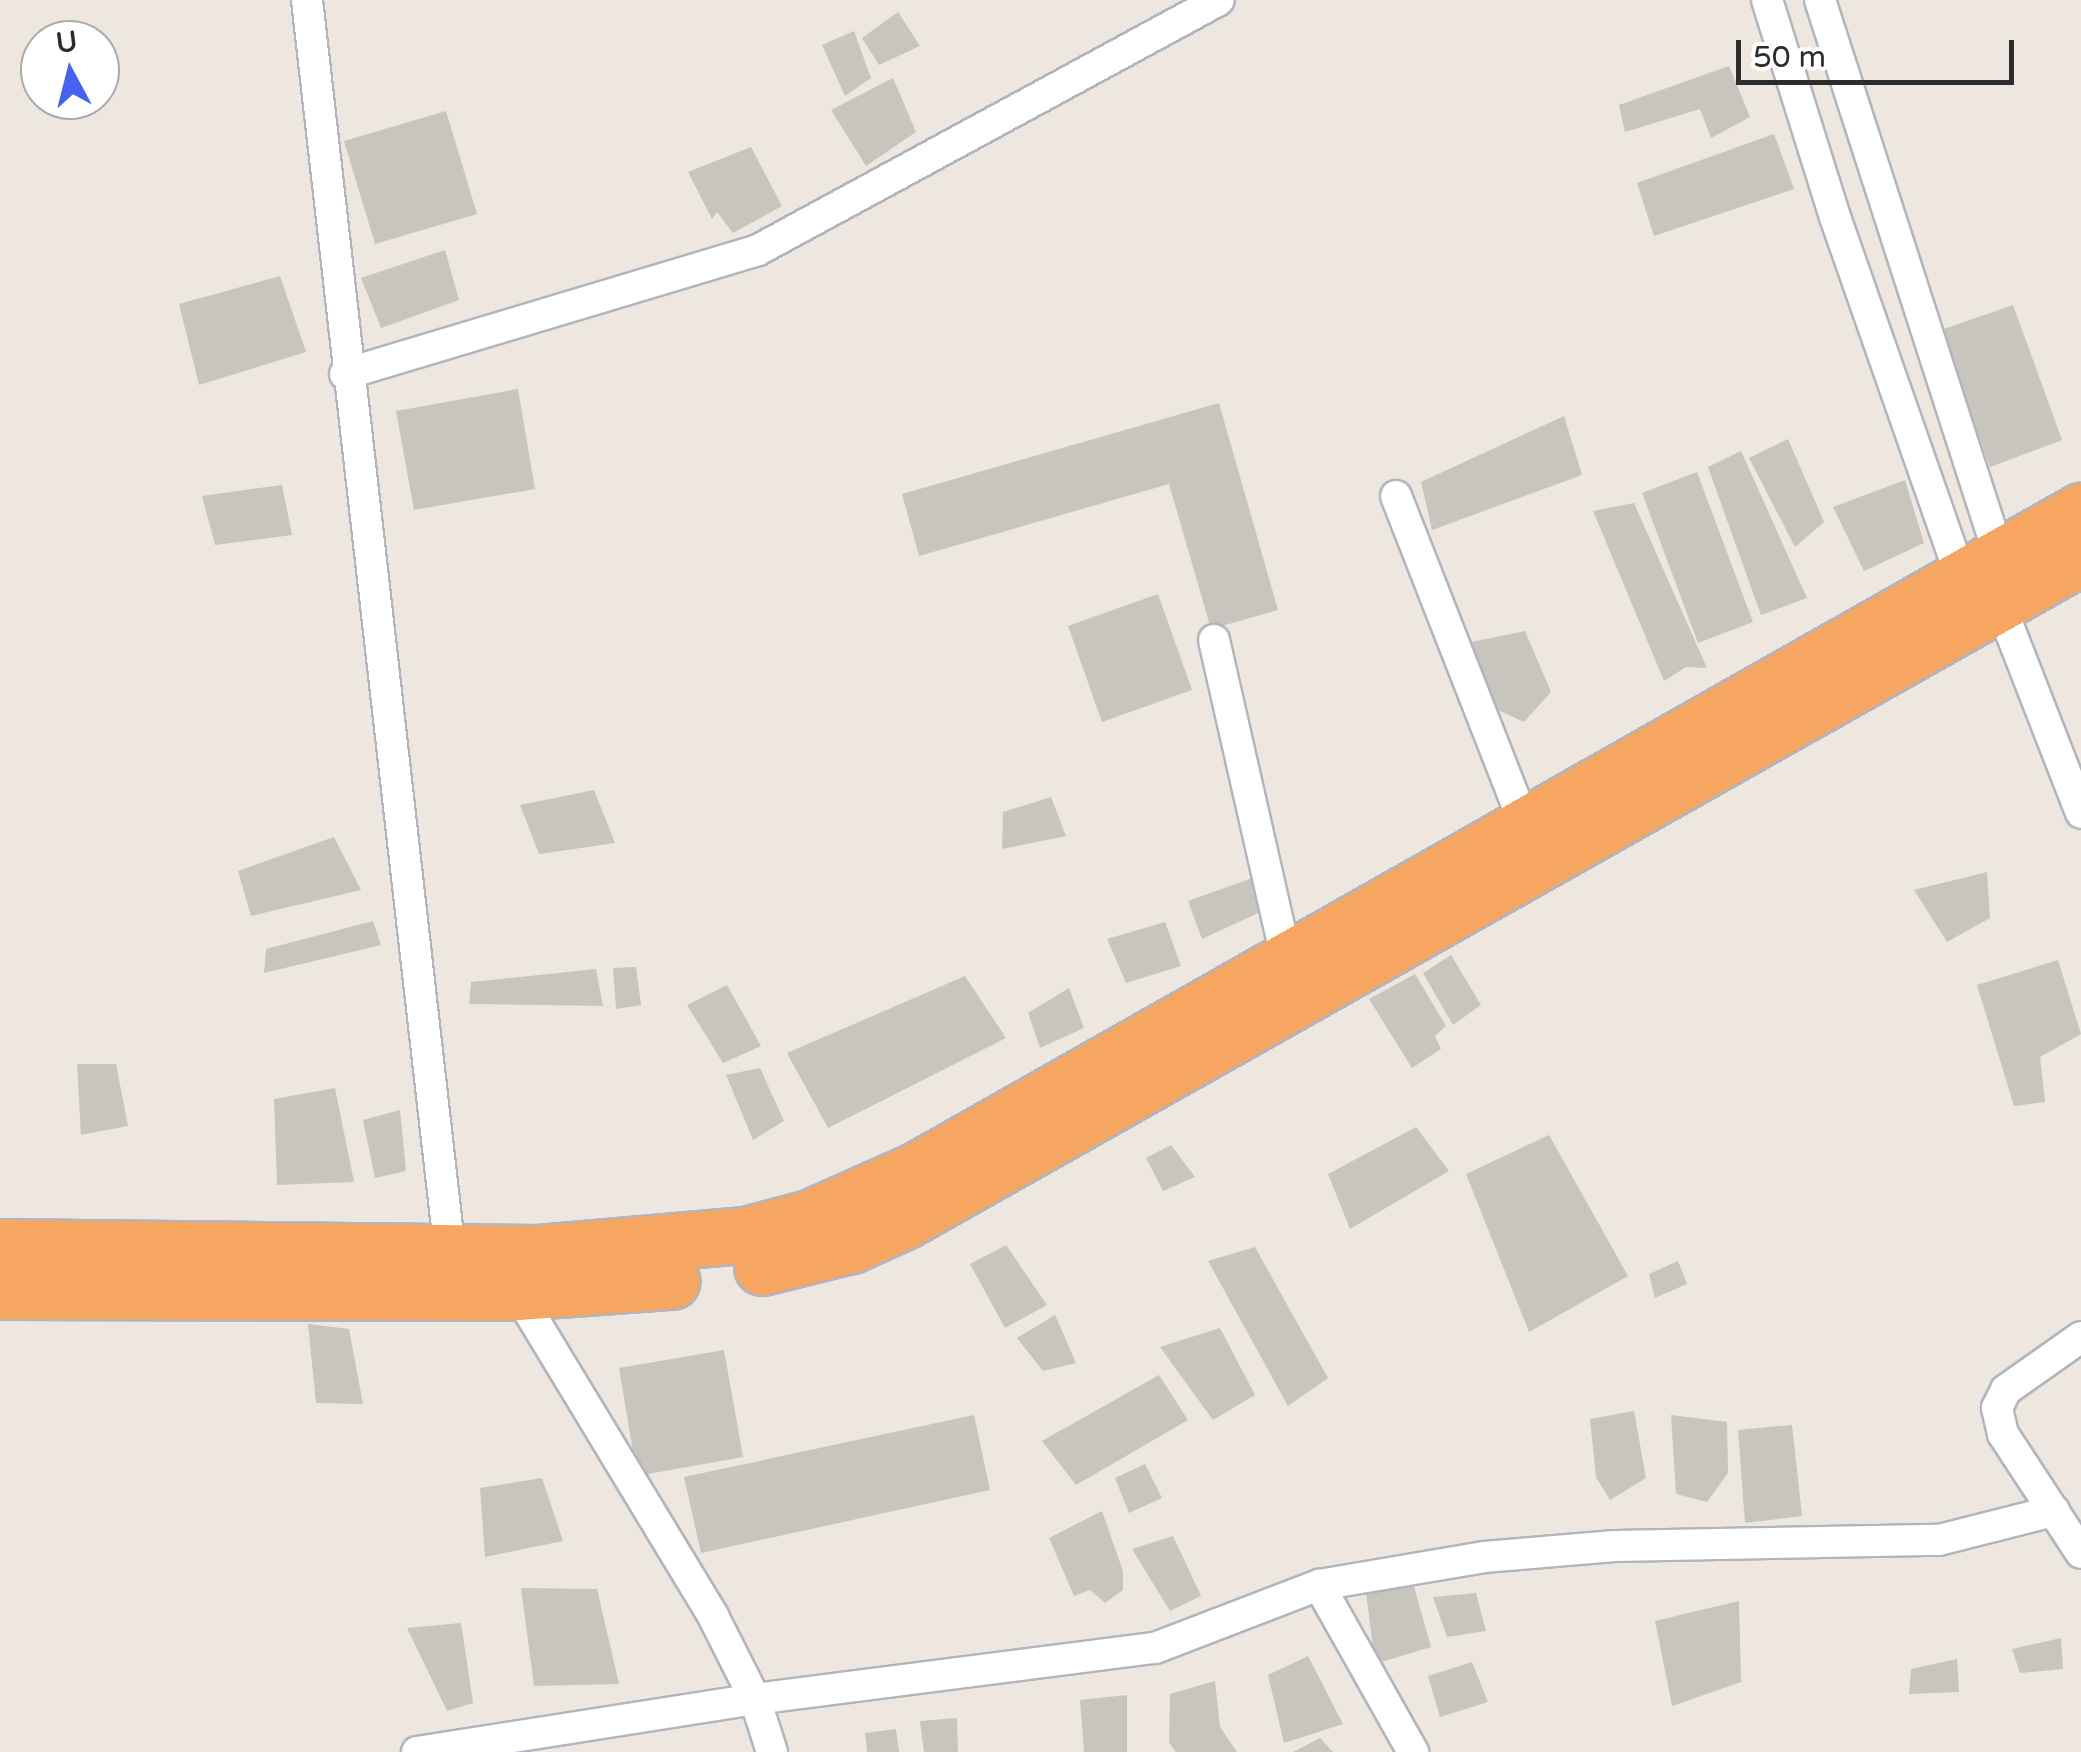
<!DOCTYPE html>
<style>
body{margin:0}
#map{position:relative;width:2081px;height:1752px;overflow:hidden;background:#ede7df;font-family:"Varela Round",sans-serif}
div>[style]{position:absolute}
.building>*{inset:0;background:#c8c4be}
.roads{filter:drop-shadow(2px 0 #b2b5be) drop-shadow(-2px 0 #b2b5be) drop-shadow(0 2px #b2b5be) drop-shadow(0 -2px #b2b5be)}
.street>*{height:30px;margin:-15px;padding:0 15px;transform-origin:15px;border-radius:15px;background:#fff}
.highway>*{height:55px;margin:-27.5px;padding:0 27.5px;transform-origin:27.5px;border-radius:27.5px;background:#f6a661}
span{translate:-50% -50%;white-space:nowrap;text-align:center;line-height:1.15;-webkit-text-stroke:10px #fff;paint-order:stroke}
.north{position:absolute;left:20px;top:20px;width:100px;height:100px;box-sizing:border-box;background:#fff;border:2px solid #ababab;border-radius:50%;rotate:353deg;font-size:28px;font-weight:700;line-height:40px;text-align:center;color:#2c2c2c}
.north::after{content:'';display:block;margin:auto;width:35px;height:45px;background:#4862f0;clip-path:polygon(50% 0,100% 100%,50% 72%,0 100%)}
.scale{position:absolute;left:1736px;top:40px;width:278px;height:45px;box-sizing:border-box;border:5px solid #2c2c2c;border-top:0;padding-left:12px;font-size:30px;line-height:35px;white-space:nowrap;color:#2c2c2c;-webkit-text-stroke:8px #fff;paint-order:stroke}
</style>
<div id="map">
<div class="building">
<i style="clip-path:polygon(898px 12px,920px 46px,879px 65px,862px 38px)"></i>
<i style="clip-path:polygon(854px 31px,871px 78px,845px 96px,822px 45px)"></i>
<i style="clip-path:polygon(1729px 66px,1750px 117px,1711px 138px,1700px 109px,1625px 132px,1619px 105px)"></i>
<i style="clip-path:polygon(893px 78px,916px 132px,866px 166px,831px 110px)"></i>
<i style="clip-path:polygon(446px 111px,477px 214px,375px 244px,344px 141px)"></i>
<i style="clip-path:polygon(1774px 134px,1794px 189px,1654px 236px,1637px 183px)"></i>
<i style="clip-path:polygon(751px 147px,782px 206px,733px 233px,717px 212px,712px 219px,688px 172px)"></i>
<i style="clip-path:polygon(445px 250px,459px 300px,381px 328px,361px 278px)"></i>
<i style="clip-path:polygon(280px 276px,306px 352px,199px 385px,179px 304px)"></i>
<i style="clip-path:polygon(2013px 305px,2062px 440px,1990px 467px,1941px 330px)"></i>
<i style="clip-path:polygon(518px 389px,535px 489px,414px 510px,396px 411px)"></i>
<i style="clip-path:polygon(1219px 403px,1278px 610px,1211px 629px,1169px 484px,919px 556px,902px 494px)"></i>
<i style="clip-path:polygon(1564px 416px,1582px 475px,1432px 530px,1421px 482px)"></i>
<i style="clip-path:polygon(1788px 439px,1824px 522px,1795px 547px,1749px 458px)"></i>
<i style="clip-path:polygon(1741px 451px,1807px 598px,1761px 615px,1708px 467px)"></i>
<i style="clip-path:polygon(1697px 472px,1753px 622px,1698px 643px,1642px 493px)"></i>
<i style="clip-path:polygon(1905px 480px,1924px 543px,1864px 571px,1833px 507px)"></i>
<i style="clip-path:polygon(282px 485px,292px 535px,215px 545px,202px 496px)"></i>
<i style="clip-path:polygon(1634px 503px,1707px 668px,1686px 667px,1664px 681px,1593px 511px)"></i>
<i style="clip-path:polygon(1158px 594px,1192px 690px,1102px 722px,1068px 626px)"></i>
<i style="clip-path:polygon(1525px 631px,1551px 692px,1524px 722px,1491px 707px,1471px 642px)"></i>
<i style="clip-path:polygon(594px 790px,615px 843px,539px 854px,520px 805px)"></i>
<i style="clip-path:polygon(1051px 797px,1066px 836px,1002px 849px,1003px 812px)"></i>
<i style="clip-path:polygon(334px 837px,361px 890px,251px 916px,238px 871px)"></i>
<i style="clip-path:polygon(1987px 872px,1990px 918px,1947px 942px,1914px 890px)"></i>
<i style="clip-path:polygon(1261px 875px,1275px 905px,1202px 939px,1188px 901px)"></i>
<i style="clip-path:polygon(373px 921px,381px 945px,264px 973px,266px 949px)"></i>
<i style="clip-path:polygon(1165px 922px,1181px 966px,1126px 983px,1107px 939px)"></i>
<i style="clip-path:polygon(1451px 955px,1481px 1005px,1453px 1025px,1423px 973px)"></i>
<i style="clip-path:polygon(2058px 960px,2081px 1034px,2040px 1057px,2045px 1102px,2014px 1106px,1977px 985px)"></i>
<i style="clip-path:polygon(636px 967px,641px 1005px,616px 1009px,613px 968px)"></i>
<i style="clip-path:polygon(596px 969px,603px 1006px,469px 1004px,471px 982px)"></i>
<i style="clip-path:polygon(1415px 974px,1446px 1026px,1435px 1036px,1441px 1049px,1412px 1068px,1369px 999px)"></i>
<i style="clip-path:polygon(965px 976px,1006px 1038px,828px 1128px,787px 1053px)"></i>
<i style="clip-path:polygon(727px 985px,761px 1046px,723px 1063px,687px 1005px)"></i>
<i style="clip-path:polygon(1069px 988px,1084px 1028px,1040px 1048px,1028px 1013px)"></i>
<i style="clip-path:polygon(77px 1064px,116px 1064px,128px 1126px,81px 1135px)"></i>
<i style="clip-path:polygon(760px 1068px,784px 1121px,753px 1140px,726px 1075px)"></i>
<i style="clip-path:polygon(335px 1088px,354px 1182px,277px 1185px,274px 1099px)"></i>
<i style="clip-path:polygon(400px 1110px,406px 1171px,375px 1178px,363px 1120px)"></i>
<i style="clip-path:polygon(1416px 1127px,1449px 1171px,1350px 1229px,1328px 1174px)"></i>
<i style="clip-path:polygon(1549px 1135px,1628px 1276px,1529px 1332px,1466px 1174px)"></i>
<i style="clip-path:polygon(1171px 1145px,1195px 1177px,1163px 1191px,1146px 1158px)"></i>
<i style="clip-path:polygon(1006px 1245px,1047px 1305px,1005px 1328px,970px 1264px)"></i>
<i style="clip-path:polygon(1255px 1247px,1328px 1378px,1288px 1406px,1208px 1261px)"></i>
<i style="clip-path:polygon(1678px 1261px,1687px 1284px,1655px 1298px,1649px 1274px)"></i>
<i style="clip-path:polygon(1055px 1315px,1076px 1363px,1043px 1371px,1017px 1338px)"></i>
<i style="clip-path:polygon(308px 1324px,349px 1329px,363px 1404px,316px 1403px)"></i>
<i style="clip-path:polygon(1220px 1328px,1255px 1395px,1213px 1420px,1160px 1347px)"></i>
<i style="clip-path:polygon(724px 1350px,743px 1457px,637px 1476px,619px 1368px)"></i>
<i style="clip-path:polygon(1159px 1375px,1188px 1420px,1076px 1485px,1042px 1441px)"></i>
<i style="clip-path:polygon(1634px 1411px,1646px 1478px,1610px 1500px,1596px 1477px,1590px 1419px)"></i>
<i style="clip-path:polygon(974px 1415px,990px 1490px,701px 1553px,684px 1477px)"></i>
<i style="clip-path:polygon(1671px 1415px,1727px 1422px,1728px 1473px,1707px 1502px,1676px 1494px)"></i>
<i style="clip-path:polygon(1792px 1425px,1802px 1516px,1745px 1523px,1738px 1430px)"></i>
<i style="clip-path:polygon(1145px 1464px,1162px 1498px,1129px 1513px,1115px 1478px)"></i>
<i style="clip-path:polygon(542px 1478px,563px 1541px,485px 1557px,480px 1488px)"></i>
<i style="clip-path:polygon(1102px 1511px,1123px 1571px,1123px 1590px,1105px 1603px,1090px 1590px,1074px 1596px,1049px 1538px)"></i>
<i style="clip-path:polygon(1173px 1536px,1201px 1596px,1170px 1611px,1132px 1549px)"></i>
<i style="clip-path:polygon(1413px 1583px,1431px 1647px,1375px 1664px,1366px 1592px)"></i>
<i style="clip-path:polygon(521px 1588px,597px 1589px,619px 1684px,534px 1686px)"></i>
<i style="clip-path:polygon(1476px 1593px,1486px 1631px,1447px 1637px,1433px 1597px)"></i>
<i style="clip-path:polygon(1739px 1601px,1741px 1682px,1672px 1706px,1655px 1621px)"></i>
<i style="clip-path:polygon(461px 1623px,473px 1703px,447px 1711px,407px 1628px)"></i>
<i style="clip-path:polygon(2061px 1638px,2063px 1669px,2020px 1673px,2012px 1649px)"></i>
<i style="clip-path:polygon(1308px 1656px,1343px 1724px,1284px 1743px,1268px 1675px)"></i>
<i style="clip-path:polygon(1957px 1659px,1959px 1692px,1909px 1694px,1911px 1669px)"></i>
<i style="clip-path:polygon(1472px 1662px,1488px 1702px,1440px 1717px,1428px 1676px)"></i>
<i style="clip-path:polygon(1215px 1681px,1220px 1727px,1237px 1752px,1176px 1752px,1169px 1743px,1170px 1694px)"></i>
<i style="clip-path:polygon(1127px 1695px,1127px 1752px,1084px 1752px,1080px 1700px)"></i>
<i style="clip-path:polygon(957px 1718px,958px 1752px,924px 1752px,920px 1721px)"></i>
<i style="clip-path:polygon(896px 1729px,899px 1752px,867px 1752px,865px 1733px)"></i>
<i style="clip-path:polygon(1320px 1738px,1333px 1752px,1293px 1752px)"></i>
</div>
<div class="roads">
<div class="street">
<i style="left:307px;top:0;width:1262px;rotate:83.49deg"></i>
<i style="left:1767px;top:0;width:227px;rotate:72.6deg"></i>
<i style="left:1835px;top:217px;width:381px;rotate:70.7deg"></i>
<i style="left:1961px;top:577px;width:14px;rotate:34deg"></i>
<i style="left:1820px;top:0;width:586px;rotate:72.12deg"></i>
<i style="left:2000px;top:558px;width:47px;rotate:90deg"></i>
<i style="left:2000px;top:605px;width:223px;rotate:68.7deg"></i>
<i style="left:345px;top:374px;width:431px;rotate:-16.7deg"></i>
<i style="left:758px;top:250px;width:524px;rotate:-28.47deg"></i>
<i style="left:1396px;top:496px;width:351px;rotate:68.6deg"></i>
<i style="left:1214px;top:640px;width:337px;rotate:77.2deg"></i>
<i style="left:517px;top:1292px;width:379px;rotate:58.8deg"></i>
<i style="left:713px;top:1616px;width:93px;rotate:63.2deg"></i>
<i style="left:755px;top:1699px;width:56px;rotate:72.2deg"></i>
<i style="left:2081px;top:1337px;width:92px;rotate:144.8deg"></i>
<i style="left:2006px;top:1390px;width:20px;rotate:117deg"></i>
<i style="left:1997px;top:1408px;width:27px;rotate:77deg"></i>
<i style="left:2003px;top:1434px;width:142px;rotate:56.8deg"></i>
<i style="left:1319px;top:1585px;width:192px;rotate:60.6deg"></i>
<i style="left:417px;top:1752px;width:342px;rotate:-8.9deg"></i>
<i style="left:755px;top:1699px;width:403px;rotate:-7.3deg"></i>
<i style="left:1155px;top:1648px;width:176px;rotate:-21deg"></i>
<i style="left:1319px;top:1585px;width:167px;rotate:-9.6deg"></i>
<i style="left:1484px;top:1557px;width:131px;rotate:-4.8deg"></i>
<i style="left:1615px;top:1546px;width:324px;rotate:-1.1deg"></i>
<i style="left:1939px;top:1540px;width:119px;rotate:-14.2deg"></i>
</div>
<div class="highway">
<i style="left:0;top:1247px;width:538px;rotate:0.64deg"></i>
<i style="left:538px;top:1253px;width:208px;rotate:-5deg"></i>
<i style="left:745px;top:1235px;width:66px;rotate:-14.9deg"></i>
<i style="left:809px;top:1218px;width:118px;rotate:-24deg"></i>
<i style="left:917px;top:1170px;width:1338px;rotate:-29.52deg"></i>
<i style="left:762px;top:1267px;width:92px;rotate:-13.9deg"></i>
<i style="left:851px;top:1245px;width:60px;rotate:-24.4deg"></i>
<i style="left:906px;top:1220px;width:1349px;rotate:-29.43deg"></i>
<i style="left:0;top:1291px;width:517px;rotate:0.11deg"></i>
<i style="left:517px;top:1292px;width:155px;rotate:-4.1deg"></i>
</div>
</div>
<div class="north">U</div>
<div class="scale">50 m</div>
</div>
